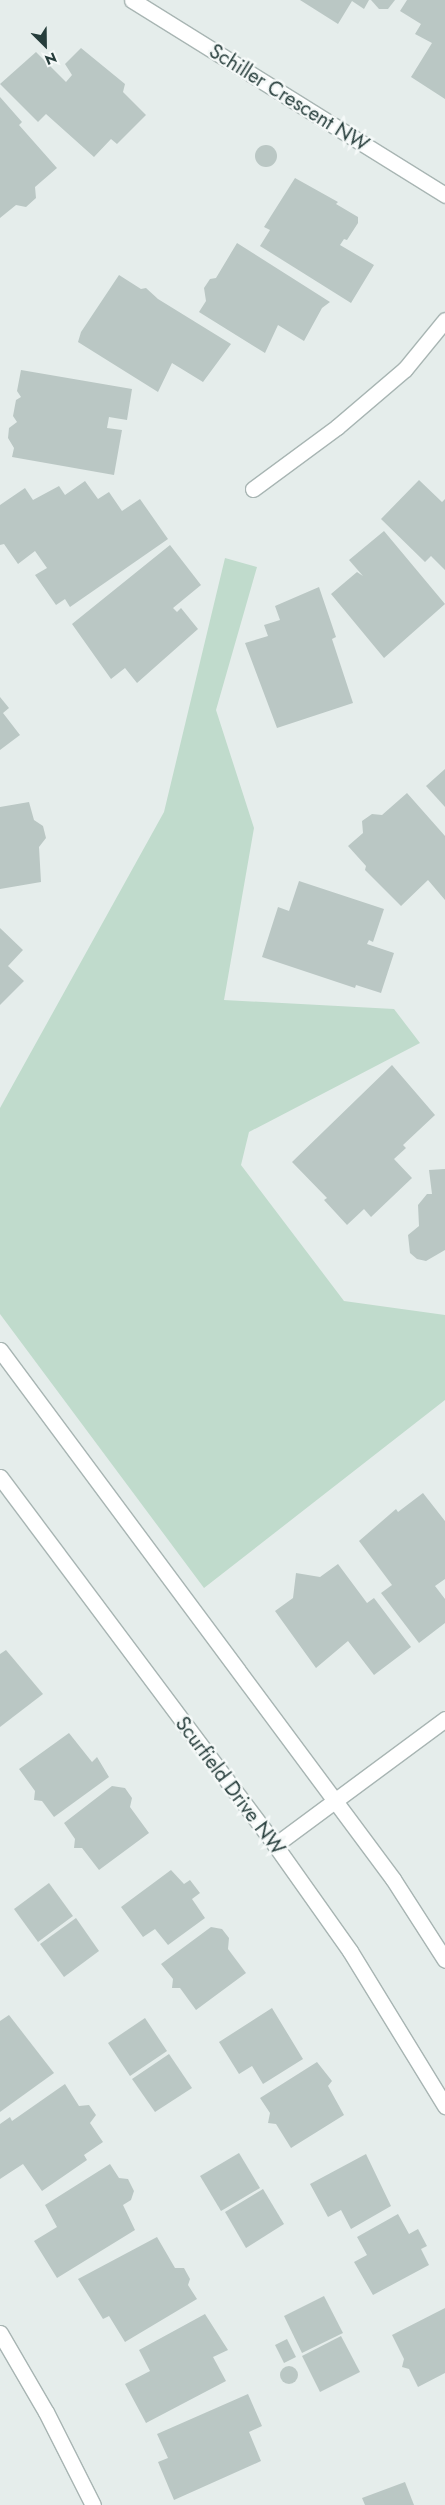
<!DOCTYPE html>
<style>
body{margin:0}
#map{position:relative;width:445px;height:2505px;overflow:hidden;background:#e5edeb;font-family:Jost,sans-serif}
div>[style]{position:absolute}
.green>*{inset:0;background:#c0dbcc}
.building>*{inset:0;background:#bac7c4}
.round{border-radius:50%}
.roads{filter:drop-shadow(1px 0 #a8b5b3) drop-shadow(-1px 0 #a8b5b3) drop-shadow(0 1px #a8b5b3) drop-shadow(0 -1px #a8b5b3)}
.minor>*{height:15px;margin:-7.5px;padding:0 7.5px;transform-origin:7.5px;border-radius:7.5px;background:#fff}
.tertiary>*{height:15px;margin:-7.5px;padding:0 7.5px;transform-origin:7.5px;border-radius:7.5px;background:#fff}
span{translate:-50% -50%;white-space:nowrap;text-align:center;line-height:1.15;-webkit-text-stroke:5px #f5f9f8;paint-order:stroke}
.street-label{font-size:20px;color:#263d3b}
.north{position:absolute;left:20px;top:20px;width:50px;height:50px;-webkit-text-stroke:4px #f5f9f8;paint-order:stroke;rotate:157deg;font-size:14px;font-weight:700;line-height:20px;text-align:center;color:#263d3b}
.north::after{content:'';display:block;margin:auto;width:18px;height:22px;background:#263d3b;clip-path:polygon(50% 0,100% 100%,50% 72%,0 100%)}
</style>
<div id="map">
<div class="green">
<i style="clip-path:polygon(225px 558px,257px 567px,216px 710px,254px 828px,224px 1000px,394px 1009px,420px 1043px,249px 1132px,241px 1165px,344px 1301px,445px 1315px,445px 1400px,204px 1588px,0 1314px,0 1108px,164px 812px)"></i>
</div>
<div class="building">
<i style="clip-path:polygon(300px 0,369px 0,364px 9px,352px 1px,338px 24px)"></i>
<i style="clip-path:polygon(371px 0,395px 0,388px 9px,379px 9px)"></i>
<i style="clip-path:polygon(407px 0,445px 0,445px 99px,411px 77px,432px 43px,415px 34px,421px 24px,400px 11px)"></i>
<i style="clip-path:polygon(81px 48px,125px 84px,123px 92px,146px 115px,117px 144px,111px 139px,94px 157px,46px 114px,38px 122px,0 84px,36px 52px,66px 82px,72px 75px,65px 64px)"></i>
<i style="clip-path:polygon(0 97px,22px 122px,19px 125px,57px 168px,35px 187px,36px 198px,26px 207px,16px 205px,0 218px)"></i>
<i class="round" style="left:255px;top:145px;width:22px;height:22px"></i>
<i style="clip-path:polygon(295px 178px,338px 202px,336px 204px,358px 217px,358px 223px,347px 240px,344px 239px,340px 245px,374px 265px,351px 303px,260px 246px,270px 230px,264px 227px)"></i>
<i style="clip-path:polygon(237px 243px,330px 302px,322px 308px,304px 341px,278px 325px,265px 353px,199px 312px,206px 301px,204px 288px,210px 279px,216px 278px)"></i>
<i style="clip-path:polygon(119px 275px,141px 289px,146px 288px,158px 299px,231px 344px,203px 382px,172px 363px,158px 392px,78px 342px,81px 332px)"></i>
<i style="clip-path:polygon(21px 370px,132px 389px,127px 420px,109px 417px,107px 428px,122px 430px,114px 475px,12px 457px,14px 448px,8px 438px,9px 428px,17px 422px,13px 416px,16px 400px,21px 397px,17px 391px)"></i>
<i style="clip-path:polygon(419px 480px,442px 502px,445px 499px,445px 570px,431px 556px,425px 562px,381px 519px)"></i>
<i style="clip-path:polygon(85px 481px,98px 499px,109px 492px,122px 511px,140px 499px,168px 539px,70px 607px,65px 599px,56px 605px,35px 575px,47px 568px,35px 551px,18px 564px,4px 544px,0 545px,0 505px,25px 488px,33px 500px,59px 486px,65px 495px)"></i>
<i style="clip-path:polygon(384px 531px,445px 604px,384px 658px,331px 594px,357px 572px,363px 576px,349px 560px)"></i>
<i style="clip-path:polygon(170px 545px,201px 585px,173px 608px,177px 612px,181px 608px,198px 629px,137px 683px,125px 668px,111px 679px,72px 624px)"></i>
<i style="clip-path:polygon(319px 587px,336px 637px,332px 639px,353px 703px,277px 728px,245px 643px,268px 636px,264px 625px,280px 620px,275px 606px)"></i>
<i style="clip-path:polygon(0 697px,9px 708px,3px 713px,20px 735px,0 750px)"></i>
<i style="clip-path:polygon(445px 769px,445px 807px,426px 786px)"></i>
<i style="clip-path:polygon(407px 793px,445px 836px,445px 900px,428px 880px,401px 906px,365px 870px,366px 866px,348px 846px,363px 833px,362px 821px,372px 814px,382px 815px)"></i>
<i style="clip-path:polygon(29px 802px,34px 820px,43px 826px,46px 838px,39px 847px,41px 882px,0 889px,0 807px)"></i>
<i style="clip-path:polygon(299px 881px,384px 909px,373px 942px,369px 940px,367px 944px,394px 953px,381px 993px,356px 985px,355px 988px,262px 957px,278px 907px,289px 911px)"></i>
<i style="clip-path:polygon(0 928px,23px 950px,8px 966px,24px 981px,0 1005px)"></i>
<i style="clip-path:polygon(392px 1065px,435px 1115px,403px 1145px,406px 1148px,394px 1159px,412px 1178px,371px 1217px,364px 1209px,347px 1225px,324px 1200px,327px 1198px,292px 1162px)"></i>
<i style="clip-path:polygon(445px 1169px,445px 1250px,426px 1261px,417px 1259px,410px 1253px,408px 1235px,419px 1226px,418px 1205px,427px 1194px,432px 1194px,429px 1170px)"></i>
<i style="clip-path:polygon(423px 1493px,445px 1521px,445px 1579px,435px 1586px,445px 1599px,445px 1623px,419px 1643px,381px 1593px,392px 1585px,359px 1541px,396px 1509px,398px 1512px)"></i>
<i style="clip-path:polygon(338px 1564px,367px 1603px,374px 1598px,411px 1647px,374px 1675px,348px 1641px,316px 1668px,275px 1611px,293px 1598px,296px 1573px,320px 1577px)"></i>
<i style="clip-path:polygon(6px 1650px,43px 1694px,0 1727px,0 1654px)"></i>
<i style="clip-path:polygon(69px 1733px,92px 1762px,97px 1757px,109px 1777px,54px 1817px,42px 1801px,34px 1800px,35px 1791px,19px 1769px)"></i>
<i style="clip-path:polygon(112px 1786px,125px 1788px,132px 1798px,130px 1807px,149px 1833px,99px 1870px,82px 1848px,74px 1848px,75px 1839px,64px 1823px)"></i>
<i style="clip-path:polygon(171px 1870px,184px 1884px,190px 1880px,200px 1893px,192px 1899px,205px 1918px,168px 1945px,155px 1929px,143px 1937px,121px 1907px)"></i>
<i style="clip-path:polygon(49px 1883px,73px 1916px,38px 1942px,14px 1909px)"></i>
<i style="clip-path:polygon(76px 1918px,99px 1951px,64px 1977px,40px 1944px)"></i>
<i style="clip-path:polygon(211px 1927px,222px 1929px,229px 1938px,228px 1949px,246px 1973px,196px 2010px,180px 1988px,172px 1988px,173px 1979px,161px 1964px)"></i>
<i style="clip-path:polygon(272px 2008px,303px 2059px,263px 2084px,252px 2066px,239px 2074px,219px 2042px)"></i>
<i style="clip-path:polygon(9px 2015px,54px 2073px,0 2112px,0 2021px)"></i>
<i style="clip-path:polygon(145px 2018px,167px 2051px,130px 2076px,108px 2043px)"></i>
<i style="clip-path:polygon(169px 2054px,192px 2088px,155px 2112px,132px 2079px)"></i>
<i style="clip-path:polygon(317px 2062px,332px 2081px,328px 2086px,344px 2115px,291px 2148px,276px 2124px,268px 2123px,270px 2113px,260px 2098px)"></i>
<i style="clip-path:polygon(65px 2084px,79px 2106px,89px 2105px,96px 2115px,90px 2123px,103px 2142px,84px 2155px,87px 2160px,42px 2191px,23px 2164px,0 2179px,0 2124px,10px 2117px,12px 2121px)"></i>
<i style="clip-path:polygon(239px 2153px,260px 2188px,221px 2211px,200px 2176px)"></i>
<i style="clip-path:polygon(366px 2154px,391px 2206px,351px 2229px,341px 2210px,328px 2217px,310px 2184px)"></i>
<i style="clip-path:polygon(110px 2164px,119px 2178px,128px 2179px,134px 2191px,131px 2200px,123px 2205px,135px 2230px,57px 2278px,34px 2241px,57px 2227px,45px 2205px)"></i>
<i style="clip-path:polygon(263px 2189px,284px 2224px,246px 2248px,225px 2212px)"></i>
<i style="clip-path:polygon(398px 2214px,409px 2234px,418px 2229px,427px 2246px,421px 2249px,429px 2265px,373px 2295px,354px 2262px,367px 2255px,357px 2237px)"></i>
<i style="clip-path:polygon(157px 2237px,175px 2268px,184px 2268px,190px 2279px,188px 2285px,197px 2299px,125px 2342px,109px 2316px,103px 2319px,78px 2279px)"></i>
<i style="clip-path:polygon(324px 2296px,343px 2333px,302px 2353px,284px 2316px)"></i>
<i style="clip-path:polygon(445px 2308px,445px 2373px,418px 2387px,409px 2369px,402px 2367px,404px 2359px,392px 2335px)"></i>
<i style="clip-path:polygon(205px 2314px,228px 2350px,213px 2357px,226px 2381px,146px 2423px,125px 2384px,150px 2371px,139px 2350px)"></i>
<i style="clip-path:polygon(341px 2336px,360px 2372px,320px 2392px,302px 2356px)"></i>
<i style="clip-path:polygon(287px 2339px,296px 2357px,284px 2363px,275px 2345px)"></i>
<i class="round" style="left:280px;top:2366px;width:18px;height:18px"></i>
<i style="clip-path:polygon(248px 2394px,262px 2426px,249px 2432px,261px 2461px,174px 2500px,158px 2462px,168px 2458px,157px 2434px)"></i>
<i style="clip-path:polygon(405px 2482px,414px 2505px,365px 2505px,362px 2498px)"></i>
</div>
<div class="roads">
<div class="minor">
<i style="left:132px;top:0;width:369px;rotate:31.9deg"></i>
<i style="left:253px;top:489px;width:104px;rotate:-36.4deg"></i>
<i style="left:337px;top:427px;width:89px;rotate:-40.5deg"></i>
<i style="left:405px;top:369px;width:63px;rotate:-50.8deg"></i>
<i style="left:275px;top:1845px;width:212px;rotate:-36.5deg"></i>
<i style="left:0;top:2333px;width:91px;rotate:59.8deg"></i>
<i style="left:46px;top:2412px;width:104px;rotate:63.2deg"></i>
</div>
<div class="tertiary">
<i style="left:0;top:1350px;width:659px;rotate:53.39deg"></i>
<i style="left:393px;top:1879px;width:96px;rotate:57.3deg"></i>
<i style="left:0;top:1477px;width:459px;rotate:53.2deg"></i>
<i style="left:275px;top:1845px;width:130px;rotate:54.7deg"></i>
<i style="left:350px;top:1951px;width:182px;rotate:58.5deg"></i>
</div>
</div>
<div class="street-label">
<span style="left:289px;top:98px;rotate:32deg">Schiller Crescent NW</span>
<span style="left:230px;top:1786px;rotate:53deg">Scurfield Drive NW</span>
</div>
<div class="north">N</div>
</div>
